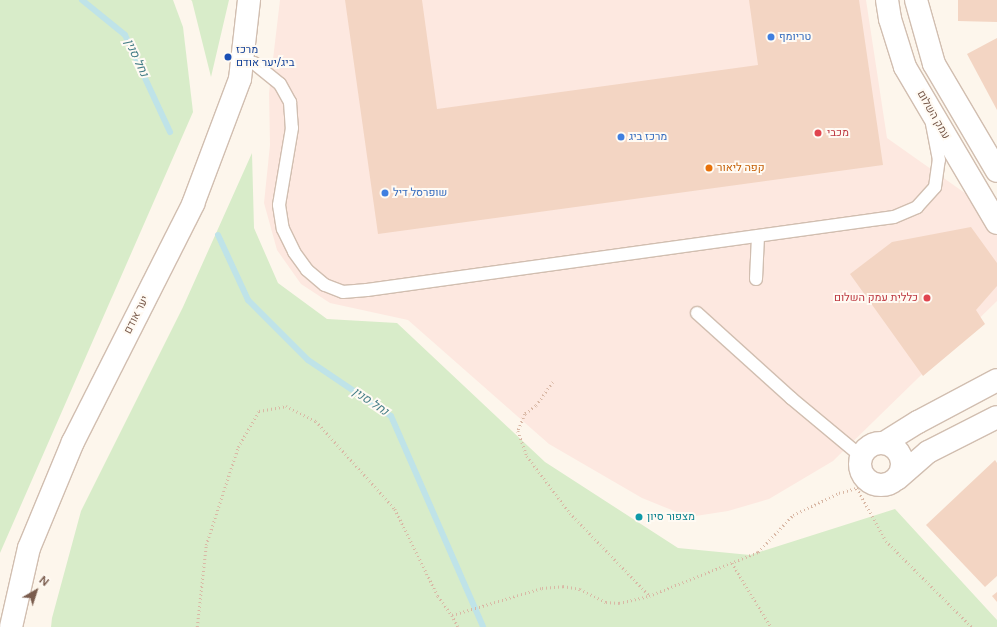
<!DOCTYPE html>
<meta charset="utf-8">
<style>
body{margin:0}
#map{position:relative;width:997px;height:627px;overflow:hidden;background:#fdf6ec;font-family:Figtree,Heebo,sans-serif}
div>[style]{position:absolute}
.commercial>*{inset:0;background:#fde8e0}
.green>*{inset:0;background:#d8ecc9}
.stream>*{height:6px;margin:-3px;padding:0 3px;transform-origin:3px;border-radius:3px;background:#bfe3e8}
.building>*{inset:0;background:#f3d5c3}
.path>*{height:2.5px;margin-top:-1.25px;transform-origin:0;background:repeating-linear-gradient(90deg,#d9b8a5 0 1px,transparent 0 4px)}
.roads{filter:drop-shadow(1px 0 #d1beb0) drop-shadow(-1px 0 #d1beb0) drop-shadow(0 1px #d1beb0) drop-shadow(0 -1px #d1beb0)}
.service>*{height:12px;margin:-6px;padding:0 6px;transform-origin:6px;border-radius:6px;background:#fff}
.minor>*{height:22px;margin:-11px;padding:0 11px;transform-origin:11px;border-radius:11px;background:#fff}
.minor>.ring{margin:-11px;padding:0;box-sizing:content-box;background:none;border:22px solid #fff;border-radius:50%}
.tertiary>*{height:22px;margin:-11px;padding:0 11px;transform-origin:11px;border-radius:11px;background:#fff}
.dots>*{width:11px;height:11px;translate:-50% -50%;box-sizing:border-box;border:2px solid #fffaf3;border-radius:50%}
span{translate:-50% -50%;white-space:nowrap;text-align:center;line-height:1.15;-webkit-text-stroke:4px #fffaf3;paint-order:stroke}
.shop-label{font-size:11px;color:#366cbe}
.left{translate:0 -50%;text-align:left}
.transit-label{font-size:11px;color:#164399}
.street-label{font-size:11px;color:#7a5c4d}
.health-label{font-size:11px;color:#be3a42}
.right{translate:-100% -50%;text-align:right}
.food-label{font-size:11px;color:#c56008}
.culture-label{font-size:11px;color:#0d838f}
.water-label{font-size:12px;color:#437c86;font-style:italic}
.north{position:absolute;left:16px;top:571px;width:40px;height:40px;-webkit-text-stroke:3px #fffaf3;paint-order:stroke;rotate:39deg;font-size:11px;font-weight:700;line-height:16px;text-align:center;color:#7a5c4d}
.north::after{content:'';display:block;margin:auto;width:14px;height:18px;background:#7a5c4d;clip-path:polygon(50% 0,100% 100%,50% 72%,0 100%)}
</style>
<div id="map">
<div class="commercial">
<i style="clip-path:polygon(280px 0,866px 0,887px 138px,979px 203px,997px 234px,997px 301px,833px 461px,769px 499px,728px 511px,689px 517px,642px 498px,549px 444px,408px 320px,330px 303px,301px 284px,277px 250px,264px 203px,270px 145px,269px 93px)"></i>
</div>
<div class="green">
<i style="clip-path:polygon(0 0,173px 0,183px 27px,193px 112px,0 553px)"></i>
<i style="clip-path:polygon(191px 0,229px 0,211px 77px,192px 1px)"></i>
<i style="clip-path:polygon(252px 153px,254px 228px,278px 283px,327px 319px,397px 323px,545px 462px,678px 548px,750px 555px,895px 509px,997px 620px,997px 627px,51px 627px,52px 618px,81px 511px,183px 307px)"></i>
</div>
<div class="stream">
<i style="left:82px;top:0;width:55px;rotate:39.1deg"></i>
<i style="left:125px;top:35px;width:107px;rotate:65.1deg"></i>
<i style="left:218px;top:235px;width:72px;rotate:65.2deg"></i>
<i style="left:248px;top:300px;width:85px;rotate:45deg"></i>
<i style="left:308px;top:360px;width:100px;rotate:34deg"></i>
<i style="left:391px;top:416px;width:230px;rotate:66.4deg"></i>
</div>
<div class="building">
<i style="clip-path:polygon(345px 0,422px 0,437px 109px,758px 65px,749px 0,859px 0,883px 165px,378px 234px)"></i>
<i style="clip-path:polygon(958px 0,997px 0,997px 22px,958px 21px)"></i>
<i style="clip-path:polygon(997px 38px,997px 110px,967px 54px)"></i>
<i style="clip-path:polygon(971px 227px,997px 263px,997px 286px,976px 310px,985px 324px,923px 376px,850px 274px,892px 242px)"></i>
<i style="clip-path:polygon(995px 460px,997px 463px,997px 576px,985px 587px,926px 525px)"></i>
<i style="clip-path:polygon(997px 592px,997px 602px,992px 596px)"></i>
</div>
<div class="path">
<i style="left:553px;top:382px;width:29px;rotate:125deg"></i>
<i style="left:536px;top:406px;width:14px;rotate:144deg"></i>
<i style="left:525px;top:414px;width:18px;rotate:112deg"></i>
<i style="left:518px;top:431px;width:27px;rotate:70deg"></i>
<i style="left:527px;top:456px;width:71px;rotate:53deg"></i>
<i style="left:570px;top:513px;width:114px;rotate:46.1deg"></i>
<i style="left:857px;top:488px;width:60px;rotate:61.3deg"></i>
<i style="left:886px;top:541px;width:122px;rotate:45deg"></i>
<i style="left:732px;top:563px;width:75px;rotate:58.6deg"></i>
<i style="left:452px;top:615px;width:94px;rotate:-16.7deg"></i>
<i style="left:542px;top:588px;width:21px;rotate:-5deg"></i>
<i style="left:563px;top:586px;width:17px;rotate:10deg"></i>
<i style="left:580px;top:589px;width:29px;rotate:27deg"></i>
<i style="left:606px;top:602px;width:13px;rotate:4deg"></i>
<i style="left:619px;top:603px;width:31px;rotate:-13deg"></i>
<i style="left:649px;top:596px;width:118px;rotate:-22deg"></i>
<i style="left:758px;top:552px;width:51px;rotate:-46.6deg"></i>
<i style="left:793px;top:515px;width:51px;rotate:-25.6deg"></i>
<i style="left:839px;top:493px;width:19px;rotate:-16deg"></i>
<i style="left:857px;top:488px;width:14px;rotate:-30deg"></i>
<i style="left:197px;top:627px;width:82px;rotate:-83.7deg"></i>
<i style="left:206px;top:545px;width:103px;rotate:-71.9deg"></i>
<i style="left:238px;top:447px;width:42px;rotate:-59.7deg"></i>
<i style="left:259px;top:411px;width:27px;rotate:-10deg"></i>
<i style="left:286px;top:406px;width:34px;rotate:27deg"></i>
<i style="left:316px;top:421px;width:118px;rotate:48.1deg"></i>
<i style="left:395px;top:509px;width:97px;rotate:63.7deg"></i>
<i style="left:438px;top:596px;width:24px;rotate:54deg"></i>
<i style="left:452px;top:615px;width:13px;rotate:63deg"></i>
</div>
<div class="roads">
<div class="service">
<i style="left:254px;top:63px;width:33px;rotate:39deg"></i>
<i style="left:280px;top:84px;width:21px;rotate:61deg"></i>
<i style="left:290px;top:102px;width:26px;rotate:86deg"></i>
<i style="left:292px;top:128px;width:78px;rotate:99.6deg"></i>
<i style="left:279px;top:205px;width:24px;rotate:81deg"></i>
<i style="left:283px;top:229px;width:25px;rotate:64deg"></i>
<i style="left:294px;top:252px;width:22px;rotate:54deg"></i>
<i style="left:307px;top:270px;width:23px;rotate:40deg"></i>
<i style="left:325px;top:285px;width:19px;rotate:21deg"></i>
<i style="left:343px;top:292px;width:24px;rotate:-5deg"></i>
<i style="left:367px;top:290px;width:532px;rotate:-7.89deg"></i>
<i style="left:894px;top:217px;width:25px;rotate:-23deg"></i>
<i style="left:917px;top:207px;width:27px;rotate:-48deg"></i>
<i style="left:935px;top:187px;width:27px;rotate:-82deg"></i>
<i style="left:939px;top:160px;width:37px;rotate:-101deg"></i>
<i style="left:756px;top:279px;width:43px;rotate:-87.3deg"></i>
<i style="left:697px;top:313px;width:127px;rotate:42.1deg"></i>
<i style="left:791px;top:398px;width:92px;rotate:39.7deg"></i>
</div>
<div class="minor">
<i style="left:884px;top:443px;width:40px;rotate:-32deg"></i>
<i style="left:918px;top:422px;width:89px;rotate:-28deg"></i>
<i class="ring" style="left:860px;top:443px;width:20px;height:20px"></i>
<i style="left:897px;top:479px;width:41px;rotate:-41.1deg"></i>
<i style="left:928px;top:452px;width:77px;rotate:-26.9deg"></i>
</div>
<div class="tertiary">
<i style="left:887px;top:0;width:19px;rotate:81deg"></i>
<i style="left:890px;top:19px;width:50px;rotate:72.6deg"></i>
<i style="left:905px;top:67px;width:181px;rotate:59.5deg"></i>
<i style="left:916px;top:0;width:66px;rotate:74.3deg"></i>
<i style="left:934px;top:64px;width:124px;rotate:59.5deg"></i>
<i style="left:11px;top:627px;width:81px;rotate:-77.2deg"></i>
<i style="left:29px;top:548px;width:115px;rotate:-67.5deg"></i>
<i style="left:73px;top:442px;width:267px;rotate:-63.2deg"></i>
<i style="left:193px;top:204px;width:134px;rotate:-69.4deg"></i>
<i style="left:240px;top:79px;width:80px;rotate:-83.5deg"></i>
</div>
</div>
<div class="dots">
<i style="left:771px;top:37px;background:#3f7fe0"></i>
<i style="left:228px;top:57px;background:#1a4fb4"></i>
<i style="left:818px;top:133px;background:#e0444e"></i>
<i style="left:621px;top:137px;background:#3f7fe0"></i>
<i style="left:709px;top:168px;background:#e8710a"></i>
<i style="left:385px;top:193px;background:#3f7fe0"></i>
<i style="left:927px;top:298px;background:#e0444e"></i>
<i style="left:639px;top:517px;background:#0f9aa8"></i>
</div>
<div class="shop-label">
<span class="left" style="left:779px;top:37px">טריומף</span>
<span class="left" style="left:629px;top:137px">מרכז ביג</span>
<span class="left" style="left:393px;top:193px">שופרסל דיל</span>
</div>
<div class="transit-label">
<span class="left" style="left:236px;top:57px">מרכז<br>ביג/יער אודם</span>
</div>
<div class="street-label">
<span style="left:933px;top:115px;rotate:60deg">עמק השלום</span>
<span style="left:137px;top:315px;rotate:-63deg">יער אודם</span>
</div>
<div class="health-label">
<span class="left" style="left:827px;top:133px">מכבי</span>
<span class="right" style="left:918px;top:298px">כללית עמק השלום</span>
</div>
<div class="food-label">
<span class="left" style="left:717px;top:168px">קפה ליאור</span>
</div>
<div class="culture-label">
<span class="left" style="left:647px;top:517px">מצפור סיון</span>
</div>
<div class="water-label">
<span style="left:136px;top:58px;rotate:65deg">נחל סנין</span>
<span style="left:370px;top:402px;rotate:34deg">נחל סנין</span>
</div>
<div class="north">N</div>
</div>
